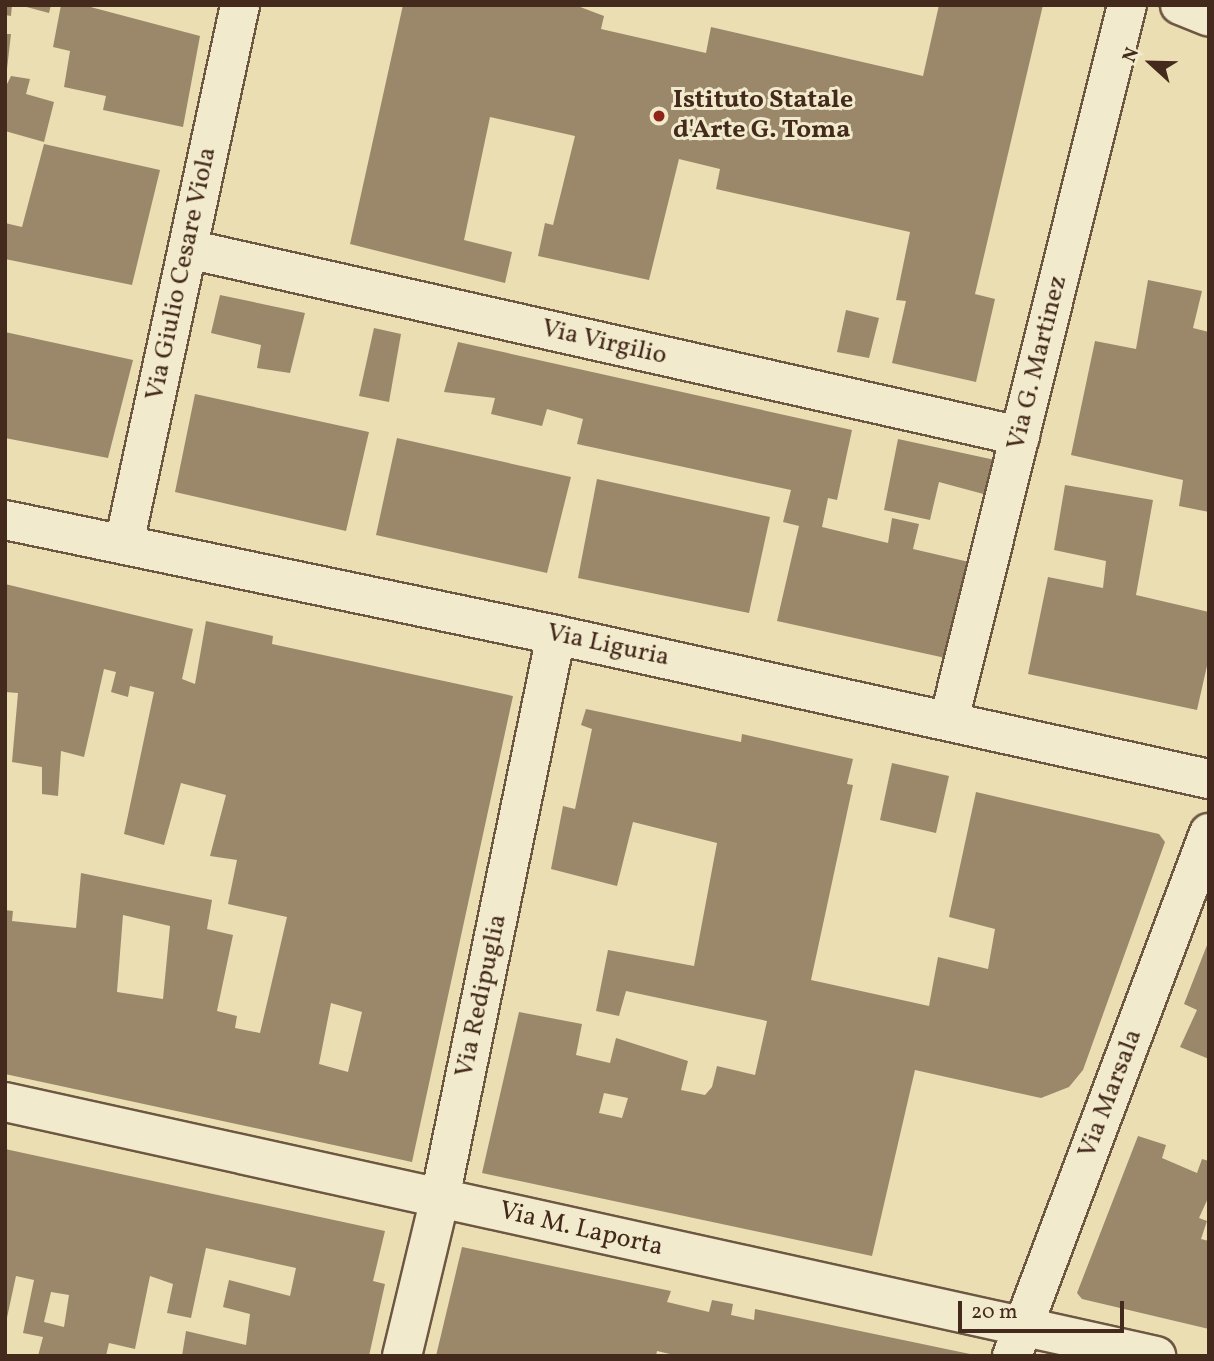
<!DOCTYPE html>
<style>
body{margin:0}
#map{position:relative;width:1214px;height:1361px;overflow:hidden;background:#ebdeb2;font-family:Vollkorn,serif}
div>[style]{position:absolute}
.building>*{inset:0;background:#9b886a}
.roads{filter:drop-shadow(2px 0 #6e5742) drop-shadow(-2px 0 #6e5742) drop-shadow(0 2px #6e5742) drop-shadow(0 -2px #6e5742)}
.minor>*{height:38px;margin:-19px;padding:0 19px;transform-origin:19px;border-radius:19px;background:#f2eacd}
.dots>*{width:19px;height:19px;translate:-50% -50%;box-sizing:border-box;border:4px solid #f2eacd;border-radius:50%}
span{translate:-50% -50%;white-space:nowrap;text-align:center;line-height:1.15;-webkit-text-stroke:6px #f2eacd;paint-order:stroke}
.poi-label{font-size:26px;color:#442a1c;font-weight:700}
.left{translate:0 -50%;text-align:left}
.street-label{font-size:26px;color:#442a1c}
.frame{position:absolute;inset:0;border:7px solid #442a1c;pointer-events:none}
.north{position:absolute;left:1116px;top:28px;width:70px;height:70px;-webkit-text-stroke:5px #f2eacd;paint-order:stroke;rotate:292deg;font-size:19px;font-weight:700;line-height:28px;text-align:center;color:#442a1c}
.north::after{content:'';display:block;margin:auto;width:24px;height:32px;background:#442a1c;clip-path:polygon(50% 0,100% 100%,50% 72%,0 100%)}
.scale{position:absolute;left:958px;top:1301px;width:166px;height:32px;box-sizing:border-box;border:4px solid #442a1c;border-top:0;padding-left:9px;font-size:21px;line-height:24px;white-space:nowrap;color:#442a1c;-webkit-text-stroke:5px #f2eacd;paint-order:stroke}
</style>
<div id="map">
<div class="building">
<i style="clip-path:polygon(5px 5px,12px 5px,11px 16px,5px 15px)"></i>
<i style="clip-path:polygon(19px 5px,51px 5px,49px 13px)"></i>
<i style="clip-path:polygon(61px 5px,83px 5px,200px 36px,183px 127px,103px 110px,106px 96px,64px 87px,70px 51px,53px 47px)"></i>
<i style="clip-path:polygon(403px 5px,575px 5px,604px 16px,601px 29px,706px 53px,711px 27px,923px 76px,939px 5px,1043px 5px,975px 294px,995px 299px,976px 382px,892px 363px,906px 301px,896px 300px,910px 232px,716px 189px,720px 169px,679px 159px,649px 280px,538px 256px,545px 223px,553px 225px,575px 136px,490px 117px,464px 240px,512px 252px,505px 283px,350px 244px)"></i>
<i style="clip-path:polygon(5px 34px,11px 34px,7px 69px,5px 69px)"></i>
<i style="clip-path:polygon(11px 76px,30px 79px,26px 94px,54px 102px,44px 142px,5px 131px,5px 88px)"></i>
<i style="clip-path:polygon(44px 144px,160px 170px,132px 285px,5px 259px,5px 223px,22px 227px)"></i>
<i style="clip-path:polygon(1148px 280px,1202px 291px,1193px 328px,1209px 332px,1209px 512px,1179px 506px,1183px 480px,1071px 455px,1095px 341px,1136px 349px)"></i>
<i style="clip-path:polygon(220px 295px,305px 313px,290px 373px,257px 368px,261px 345px,211px 333px)"></i>
<i style="clip-path:polygon(846px 310px,879px 318px,869px 358px,837px 352px)"></i>
<i style="clip-path:polygon(374px 328px,401px 334px,389px 402px,359px 396px)"></i>
<i style="clip-path:polygon(5px 332px,133px 360px,108px 458px,5px 438px)"></i>
<i style="clip-path:polygon(458px 342px,852px 430px,837px 500px,828px 498px,822px 527px,888px 543px,892px 518px,919px 524px,913px 549px,969px 562px,950px 659px,777px 621px,799px 526px,783px 522px,791px 490px,577px 444px,583px 419px,547px 409px,542px 426px,491px 414px,495px 398px,444px 392px)"></i>
<i style="clip-path:polygon(195px 394px,369px 432px,346px 531px,175px 492px)"></i>
<i style="clip-path:polygon(397px 438px,571px 477px,547px 573px,376px 535px)"></i>
<i style="clip-path:polygon(898px 439px,995px 460px,987px 495px,939px 482px,930px 520px,884px 510px)"></i>
<i style="clip-path:polygon(597px 479px,770px 517px,749px 613px,578px 578px)"></i>
<i style="clip-path:polygon(1065px 485px,1153px 500px,1136px 595px,1209px 612px,1209px 657px,1197px 710px,1028px 674px,1048px 577px,1103px 588px,1106px 561px,1054px 550px)"></i>
<i style="clip-path:polygon(evenodd,5px 584px,193px 629px,182px 679px,195px 684px,206px 621px,273px 636px,272px 644px,513px 696px,412px 1162px,5px 1074px,5px 910px,13px 911px,12px 921px,76px 928px,81px 873px,212px 900px,207px 929px,233px 935px,217px 1011px,237px 1016px,235px 1028px,260px 1033px,287px 917px,228px 904px,237px 860px,210px 856px,226px 795px,181px 783px,164px 845px,124px 834px,154px 692px,130px 686px,128px 697px,111px 692px,116px 672px,104px 669px,84px 757px,61px 751px,58px 796px,42px 794px,42px 767px,12px 762px,18px 693px,5px 692px,5px 584px,123px 915px,170px 926px,163px 999px,117px 992px,123px 915px,5px 584px,331px 1003px,362px 1012px,348px 1072px,319px 1064px,331px 1003px)"></i>
<i style="clip-path:polygon(evenodd,586px 709px,741px 742px,742px 734px,853px 759px,847px 784px,853px 785px,811px 980px,929px 1006px,938px 957px,988px 969px,995px 929px,949px 917px,976px 792px,1159px 834px,1165px 842px,1083px 1070px,1069px 1087px,1041px 1098px,915px 1070px,872px 1256px,482px 1173px,519px 1012px,582px 1024px,576px 1055px,610px 1063px,616px 1038px,688px 1061px,681px 1090px,705px 1095px,712px 1087px,717px 1066px,755px 1075px,767px 1021px,626px 991px,619px 1016px,596px 1011px,608px 950px,694px 966px,717px 843px,633px 822px,617px 886px,551px 869px,563px 806px,575px 809px,592px 729px,581px 725px,586px 709px,604px 1093px,628px 1098px,622px 1118px,599px 1113px,604px 1093px)"></i>
<i style="clip-path:polygon(892px 763px,949px 776px,936px 833px,880px 820px)"></i>
<i style="clip-path:polygon(1209px 940px,1209px 1059px,1180px 1047px,1197px 1010px,1184px 1004px)"></i>
<i style="clip-path:polygon(1138px 1136px,1166px 1145px,1162px 1158px,1197px 1173px,1202px 1159px,1209px 1161px,1209px 1196px,1199px 1218px,1207px 1221px,1201px 1239px,1209px 1241px,1209px 1329px,1082px 1299px,1077px 1293px)"></i>
<i style="clip-path:polygon(evenodd,5px 1149px,385px 1231px,373px 1281px,385px 1284px,369px 1356px,182px 1356px,186px 1331px,246px 1345px,250px 1314px,223px 1307px,229px 1280px,290px 1296px,296px 1268px,206px 1248px,191px 1318px,167px 1313px,173px 1284px,150px 1276px,135px 1349px,109px 1343px,106px 1356px,38px 1356px,43px 1337px,23px 1333px,34px 1280px,16px 1276px,5px 1327px,5px 1149px,51px 1292px,69px 1295px,64px 1327px,44px 1322px,51px 1292px)"></i>
<i style="clip-path:polygon(462px 1247px,671px 1291px,667px 1302px,709px 1312px,712px 1300px,733px 1304px,731px 1315px,754px 1320px,755px 1309px,970px 1354px,678px 1356px,657px 1351px,656px 1356px,436px 1356px)"></i>
</div>
<div class="roads">
<div class="minor">
<i style="left:1180px;top:5px;width:31px;rotate:22deg"></i>
<i style="left:188px;top:249px;width:853px;rotate:12.67deg"></i>
<i style="left:5px;top:520px;width:563px;rotate:11.79deg"></i>
<i style="left:556px;top:635px;width:669px;rotate:12.44deg"></i>
<i style="left:124px;top:544px;width:551px;rotate:-77.85deg"></i>
<i style="left:949px;top:720px;width:737px;rotate:-76.02deg"></i>
<i style="left:5px;top:1102px;width:1179px;rotate:12.44deg"></i>
<i style="left:402px;top:1356px;width:163px;rotate:-76.5deg"></i>
<i style="left:440px;top:1198px;width:575px;rotate:-78.36deg"></i>
<i style="left:1012px;top:1356px;width:559px;rotate:-69.36deg"></i>
</div>
</div>
<div class="dots">
<i style="left:659px;top:116px;background:#8f2418"></i>
</div>
<div class="poi-label">
<span class="left" style="left:673px;top:116px">Istituto Statale<br>d'Arte G. Toma</span>
</div>
<div class="street-label">
<span style="left:182px;top:274px;rotate:-78deg">Via Giulio Cesare Viola</span>
<span style="left:604px;top:343px;rotate:13deg">Via Virgilio</span>
<span style="left:1038px;top:363px;rotate:-76deg">Via G. Martinez</span>
<span style="left:608px;top:646px;rotate:12deg">Via Liguria</span>
<span style="left:482px;top:996px;rotate:-78deg">Via Redipuglia</span>
<span style="left:1111px;top:1094px;rotate:-69deg">Via Marsala</span>
<span style="left:581px;top:1230px;rotate:13deg">Via M. Laporta</span>
</div>
<div class="frame"></div>
<div class="north">N</div>
<div class="scale">20 m</div>
</div>
